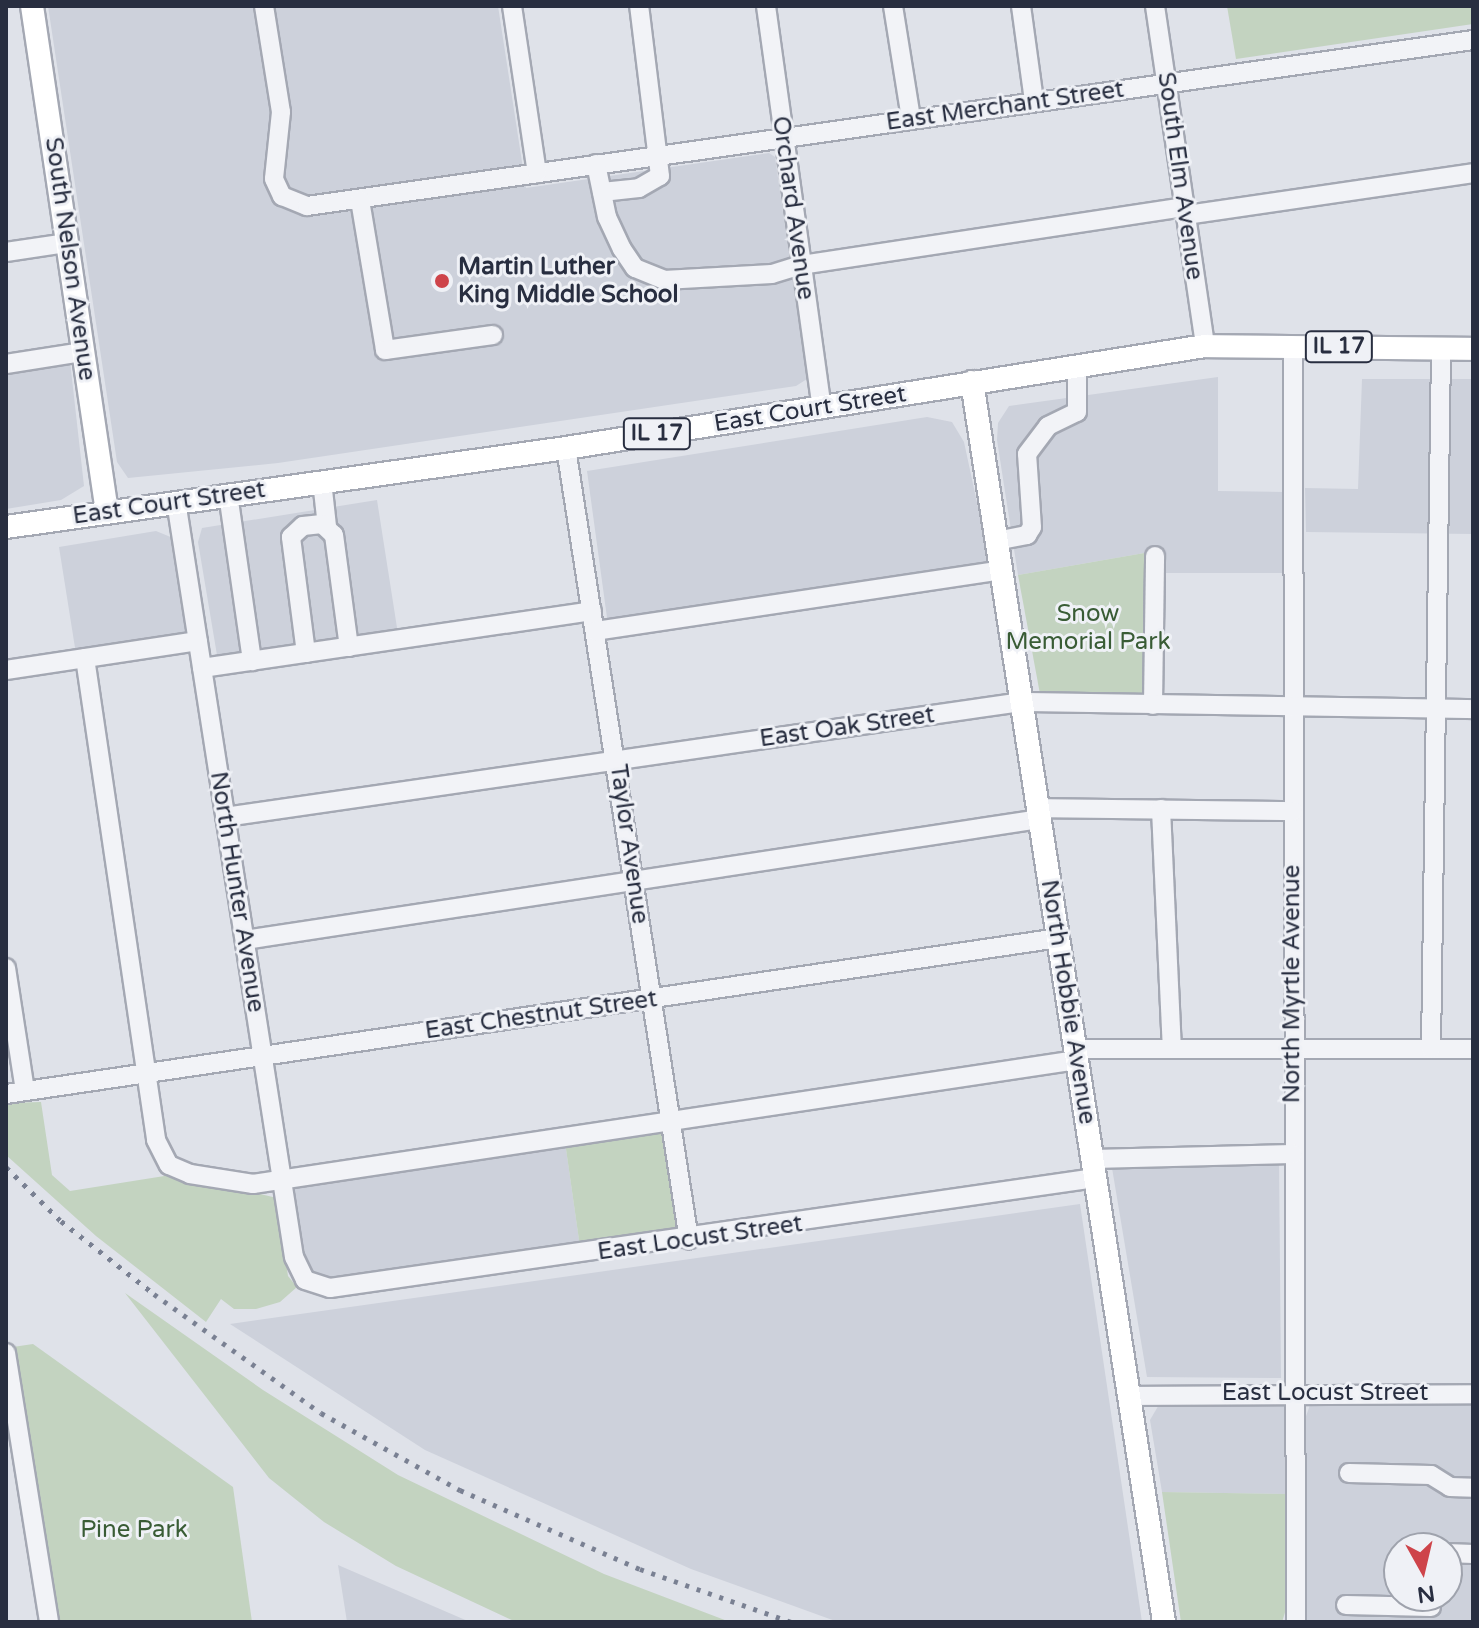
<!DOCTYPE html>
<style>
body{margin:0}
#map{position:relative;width:1479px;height:1628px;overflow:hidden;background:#dfe2e9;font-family:"Varela Round",sans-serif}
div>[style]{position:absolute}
.built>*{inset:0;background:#cdd1db}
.green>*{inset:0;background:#c3d3c0}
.roads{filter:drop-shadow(2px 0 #a4a8b3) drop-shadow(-2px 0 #a4a8b3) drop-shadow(0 2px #a4a8b3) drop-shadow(0 -2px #a4a8b3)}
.minor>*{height:18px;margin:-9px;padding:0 9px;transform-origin:9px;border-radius:9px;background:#f2f3f7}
.major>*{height:22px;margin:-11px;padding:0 11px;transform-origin:11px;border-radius:11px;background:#fff}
.rail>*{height:5px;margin-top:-2.5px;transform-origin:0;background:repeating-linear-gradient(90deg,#798092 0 4px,transparent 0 12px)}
.dots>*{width:22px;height:22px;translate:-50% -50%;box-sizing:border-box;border:4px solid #eff1f6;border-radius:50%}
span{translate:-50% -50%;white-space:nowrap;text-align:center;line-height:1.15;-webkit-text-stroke:6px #eff1f6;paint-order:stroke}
.shield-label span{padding:2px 6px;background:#eff1f6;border:2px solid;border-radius:6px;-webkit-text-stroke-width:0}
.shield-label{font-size:22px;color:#282e40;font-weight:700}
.street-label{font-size:24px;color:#282e40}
.poi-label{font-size:24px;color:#282e40;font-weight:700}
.left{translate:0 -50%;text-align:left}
.park-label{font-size:24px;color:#395c35}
.frame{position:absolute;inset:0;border:8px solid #282e40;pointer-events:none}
.north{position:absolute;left:1383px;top:1532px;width:80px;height:80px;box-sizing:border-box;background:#eff1f6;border:2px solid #9fa3ad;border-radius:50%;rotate:172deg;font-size:22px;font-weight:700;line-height:32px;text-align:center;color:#282e40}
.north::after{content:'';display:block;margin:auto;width:28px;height:36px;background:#ce444a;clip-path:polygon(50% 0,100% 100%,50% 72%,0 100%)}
</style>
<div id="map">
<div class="built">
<i style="clip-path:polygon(48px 6px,498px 6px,526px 188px,769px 153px,775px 157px,807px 379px,796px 386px,278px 463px,128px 478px,117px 462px)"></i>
<i style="clip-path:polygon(70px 361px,84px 486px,61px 500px,6px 509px,6px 371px)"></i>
<i style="clip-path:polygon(1218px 377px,1218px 491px,1284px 492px,1284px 573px,1161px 573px,1150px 552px,1018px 575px,997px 440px,998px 423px,1009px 406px)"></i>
<i style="clip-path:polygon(1362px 379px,1473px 379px,1473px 534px,1306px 532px,1305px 488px,1358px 489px)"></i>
<i style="clip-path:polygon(927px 417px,952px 422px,964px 442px,991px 568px,608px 625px,587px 471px)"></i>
<i style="clip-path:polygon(377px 500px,398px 634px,218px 661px,198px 542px,202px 528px)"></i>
<i style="clip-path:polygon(156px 531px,173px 538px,190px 637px,76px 654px,59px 547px)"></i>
<i style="clip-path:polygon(565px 1142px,580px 1247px,337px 1282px,316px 1277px,301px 1250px,292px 1182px)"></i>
<i style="clip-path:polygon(1279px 1159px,1281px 1378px,1147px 1377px,1111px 1162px)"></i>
<i style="clip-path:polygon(1080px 1204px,1142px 1622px,838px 1622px,691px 1569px,425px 1450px,230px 1324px)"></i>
<i style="clip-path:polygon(evenodd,1322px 1401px,1473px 1401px,1473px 1622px,1303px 1622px,1305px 1419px,1310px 1405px,1322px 1401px,1399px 1548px,1447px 1548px,1447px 1596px,1399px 1596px,1399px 1548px)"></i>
<i style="clip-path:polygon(1160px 1403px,1286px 1406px,1291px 1494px,1162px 1492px,1150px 1420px)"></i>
<i style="clip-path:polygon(338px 1565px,470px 1622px,347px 1622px)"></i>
</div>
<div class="green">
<i style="clip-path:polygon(1227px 6px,1473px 6px,1473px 24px,1236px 59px)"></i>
<i style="clip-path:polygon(1150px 552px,1149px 694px,1040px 694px,1018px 575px)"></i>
<i style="clip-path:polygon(41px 1102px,52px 1175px,70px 1191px,177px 1174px,277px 1198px,288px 1276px,297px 1287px,280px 1302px,256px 1309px,234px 1309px,221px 1299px,206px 1322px,96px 1236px,6px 1155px,6px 1103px)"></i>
<i style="clip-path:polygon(663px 1128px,677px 1224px,673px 1230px,580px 1247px,565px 1142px)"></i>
<i style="clip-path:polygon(125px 1293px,263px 1390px,398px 1475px,604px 1574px,730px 1622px,516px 1622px,396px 1566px,324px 1522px,269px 1478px)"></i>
<i style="clip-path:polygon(33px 1344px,233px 1487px,252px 1622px,56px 1622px,13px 1347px)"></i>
<i style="clip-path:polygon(1162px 1492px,1291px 1494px,1291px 1593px,1282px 1622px,1181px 1622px)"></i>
</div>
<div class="roads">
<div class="minor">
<i style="left:264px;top:6px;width:107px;rotate:80.9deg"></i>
<i style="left:281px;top:112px;width:67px;rotate:96deg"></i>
<i style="left:274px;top:179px;width:19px;rotate:65deg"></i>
<i style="left:282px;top:196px;width:27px;rotate:22deg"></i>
<i style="left:307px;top:206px;width:1178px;rotate:-8.1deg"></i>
<i style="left:512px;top:6px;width:169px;rotate:81.5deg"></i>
<i style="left:766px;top:6px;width:407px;rotate:82.1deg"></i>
<i style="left:893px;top:6px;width:114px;rotate:80.9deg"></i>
<i style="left:1021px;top:6px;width:96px;rotate:82.2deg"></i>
<i style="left:1155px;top:6px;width:344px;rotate:81.6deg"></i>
<i style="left:596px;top:164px;width:54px;rotate:78.3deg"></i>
<i style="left:607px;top:217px;width:35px;rotate:65deg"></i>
<i style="left:622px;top:249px;width:23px;rotate:56deg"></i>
<i style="left:635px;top:268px;width:31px;rotate:22deg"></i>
<i style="left:664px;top:280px;width:108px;rotate:-3.2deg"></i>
<i style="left:772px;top:274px;width:30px;rotate:-17deg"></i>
<i style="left:801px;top:265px;width:388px;rotate:-8.6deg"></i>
<i style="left:602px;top:192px;width:37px;rotate:-6deg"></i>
<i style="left:639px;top:188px;width:24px;rotate:-30deg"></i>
<i style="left:660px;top:176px;width:171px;rotate:-97deg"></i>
<i style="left:360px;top:200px;width:152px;rotate:80.5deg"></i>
<i style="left:385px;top:350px;width:109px;rotate:-7.9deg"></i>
<i style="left:1186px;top:215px;width:290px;rotate:-8.3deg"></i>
<i style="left:6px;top:252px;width:62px;rotate:-8.4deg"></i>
<i style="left:1293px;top:347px;width:1275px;rotate:89.87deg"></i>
<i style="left:6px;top:364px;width:78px;rotate:-8.9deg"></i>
<i style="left:566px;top:448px;width:801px;rotate:81.17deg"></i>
<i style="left:322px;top:481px;width:45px;rotate:83.7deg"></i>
<i style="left:228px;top:494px;width:169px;rotate:81.8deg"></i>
<i style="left:176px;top:501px;width:765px;rotate:81.13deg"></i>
<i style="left:294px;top:1257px;width:25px;rotate:64deg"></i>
<i style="left:305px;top:1280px;width:26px;rotate:18deg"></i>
<i style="left:330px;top:1288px;width:773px;rotate:-8.18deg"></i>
<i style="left:996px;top:541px;width:32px;rotate:-11deg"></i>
<i style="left:1027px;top:535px;width:9px;rotate:-58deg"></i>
<i style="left:1032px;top:527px;width:73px;rotate:-93.9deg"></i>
<i style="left:1027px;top:454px;width:35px;rotate:-53deg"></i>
<i style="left:1048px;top:426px;width:32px;rotate:-26deg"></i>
<i style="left:1077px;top:412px;width:47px;rotate:-90deg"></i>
<i style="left:595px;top:631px;width:411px;rotate:-8.5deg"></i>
<i style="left:306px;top:653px;width:117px;rotate:-97.4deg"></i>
<i style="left:291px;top:537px;width:16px;rotate:-43deg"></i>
<i style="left:303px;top:526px;width:19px;rotate:-6deg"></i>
<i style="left:322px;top:524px;width:16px;rotate:43deg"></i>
<i style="left:334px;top:535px;width:113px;rotate:82.4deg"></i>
<i style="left:85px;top:658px;width:487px;rotate:81.6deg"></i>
<i style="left:156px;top:1140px;width:28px;rotate:63deg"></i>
<i style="left:169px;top:1165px;width:23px;rotate:23deg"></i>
<i style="left:190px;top:1174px;width:64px;rotate:9deg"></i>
<i style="left:253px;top:1184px;width:833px;rotate:-8.56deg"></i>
<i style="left:202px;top:668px;width:394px;rotate:-8.3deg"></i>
<i style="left:6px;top:670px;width:194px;rotate:-8.6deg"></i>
<i style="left:1153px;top:705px;width:149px;rotate:-89.2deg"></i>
<i style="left:1037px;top:808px;width:256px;rotate:0.7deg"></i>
<i style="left:1161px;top:809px;width:239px;rotate:87.4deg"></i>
<i style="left:225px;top:817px;width:804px;rotate:-8.22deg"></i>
<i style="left:1021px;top:702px;width:452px;rotate:0.9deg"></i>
<i style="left:245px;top:940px;width:803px;rotate:-8.66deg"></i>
<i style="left:6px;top:968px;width:124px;rotate:81.2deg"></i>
<i style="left:1075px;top:1049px;width:398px"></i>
<i style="left:1431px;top:1049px;width:700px;rotate:-89.18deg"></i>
<i style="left:6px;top:1094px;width:1064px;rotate:-8.43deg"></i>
<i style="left:1092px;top:1159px;width:201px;rotate:-1.4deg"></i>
<i style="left:6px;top:1353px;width:272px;rotate:80.9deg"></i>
<i style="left:1129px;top:1396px;width:344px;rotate:-0.3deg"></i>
<i style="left:1349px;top:1473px;width:82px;rotate:1.4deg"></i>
<i style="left:1431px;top:1475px;width:22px;rotate:32deg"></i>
<i style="left:1450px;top:1487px;width:23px;rotate:2deg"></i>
<i style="left:1447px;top:1553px;width:26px;rotate:2deg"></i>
<i style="left:1346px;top:1605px;width:85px;rotate:1.3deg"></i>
</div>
<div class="major">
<i style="left:32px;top:6px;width:512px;rotate:81.57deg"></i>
<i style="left:972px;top:382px;width:1255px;rotate:81.2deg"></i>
<i style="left:6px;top:527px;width:566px;rotate:-8.03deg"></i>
<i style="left:566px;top:448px;width:647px;rotate:-9.07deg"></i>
<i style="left:1205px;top:346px;width:268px;rotate:0.6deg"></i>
</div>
</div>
<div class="rail">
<i style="left:6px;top:1167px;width:77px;rotate:44.5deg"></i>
<i style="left:61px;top:1221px;width:118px;rotate:38.1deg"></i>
<i style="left:154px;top:1294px;width:205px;rotate:35.5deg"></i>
<i style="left:321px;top:1413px;width:159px;rotate:29deg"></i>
<i style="left:460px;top:1490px;width:197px;rotate:23.7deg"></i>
<i style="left:640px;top:1569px;width:160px;rotate:19.3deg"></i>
</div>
<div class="dots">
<i style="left:442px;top:281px;background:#ce444a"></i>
</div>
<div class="shield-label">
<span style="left:1339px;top:347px">IL 17</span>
<span style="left:657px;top:434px">IL 17</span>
</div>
<div class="street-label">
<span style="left:1005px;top:106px;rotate:-8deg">East Merchant Street</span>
<span style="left:1180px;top:176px;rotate:82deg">South Elm Avenue</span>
<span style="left:793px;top:208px;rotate:82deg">Orchard Avenue</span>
<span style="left:70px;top:259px;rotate:82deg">South Nelson Avenue</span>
<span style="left:810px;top:409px;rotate:-9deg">East Court Street</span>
<span style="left:169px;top:503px;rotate:-8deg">East Court Street</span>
<span style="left:847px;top:727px;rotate:-8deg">East Oak Street</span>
<span style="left:629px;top:844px;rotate:82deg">Taylor Avenue</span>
<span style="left:237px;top:892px;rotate:81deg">North Hunter Avenue</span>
<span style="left:1292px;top:984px;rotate:-90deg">North Myrtle Avenue</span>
<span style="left:1068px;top:1002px;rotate:81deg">North Hobbie Avenue</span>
<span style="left:541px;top:1015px;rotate:-8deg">East Chestnut Street</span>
<span style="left:700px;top:1238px;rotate:-8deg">East Locust Street</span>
<span style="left:1325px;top:1393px">East Locust Street</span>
</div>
<div class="poi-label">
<span class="left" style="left:458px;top:281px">Martin Luther<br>King Middle School</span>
</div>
<div class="park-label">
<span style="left:1088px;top:628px">Snow<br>Memorial Park</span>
<span style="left:134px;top:1530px">Pine Park</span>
</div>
<div class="frame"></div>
<div class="north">N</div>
</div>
